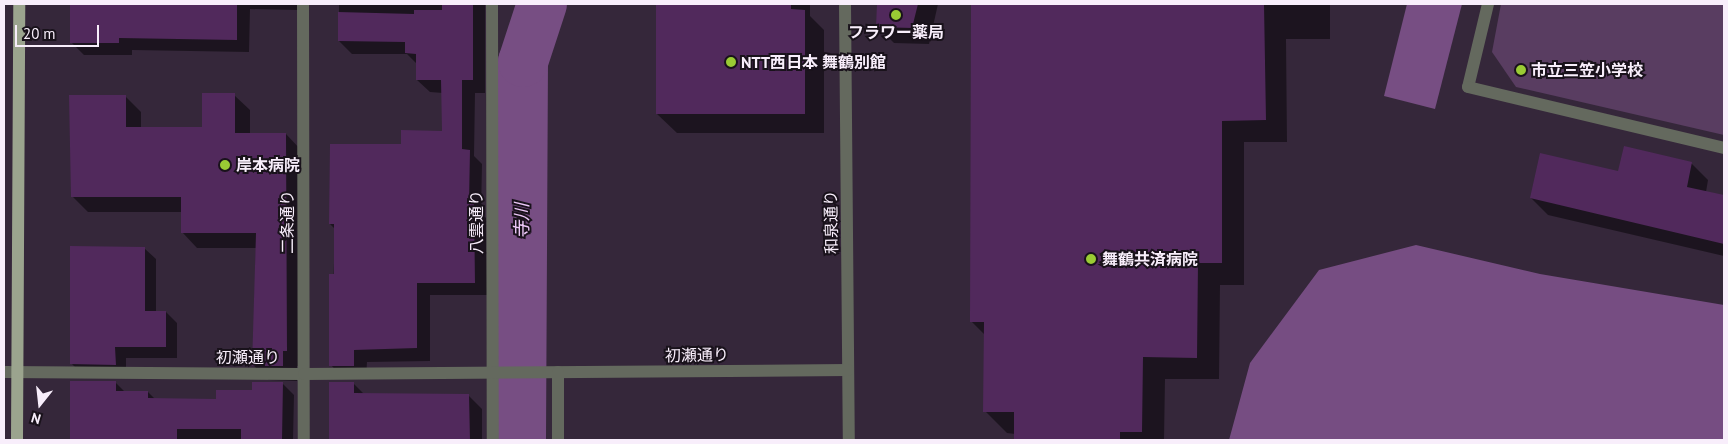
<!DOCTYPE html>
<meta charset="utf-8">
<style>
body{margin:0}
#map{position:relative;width:1728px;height:444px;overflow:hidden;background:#35273a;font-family:"PT Sans","Noto Sans JP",sans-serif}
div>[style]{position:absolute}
.green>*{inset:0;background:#593d61}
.forest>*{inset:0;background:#764d82}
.water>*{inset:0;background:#774e83}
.shadow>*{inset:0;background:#0007}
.river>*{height:50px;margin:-25px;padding:0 25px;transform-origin:25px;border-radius:25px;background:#774e83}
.building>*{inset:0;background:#51295c}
.service>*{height:12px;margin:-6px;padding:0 6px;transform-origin:6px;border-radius:6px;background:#64695e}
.minor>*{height:12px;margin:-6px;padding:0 6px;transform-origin:6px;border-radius:6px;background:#64695e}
.primary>*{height:12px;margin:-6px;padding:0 6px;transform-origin:6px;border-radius:6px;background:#9ba48e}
.dots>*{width:14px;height:14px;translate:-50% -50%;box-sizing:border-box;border:2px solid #19121b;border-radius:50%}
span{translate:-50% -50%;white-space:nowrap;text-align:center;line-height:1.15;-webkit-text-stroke:4px #19121b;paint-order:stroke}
.poi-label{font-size:16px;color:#f8eefb;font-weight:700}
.left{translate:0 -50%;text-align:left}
.street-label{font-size:16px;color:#f8eefb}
.water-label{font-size:18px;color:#eec9f9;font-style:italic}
.frame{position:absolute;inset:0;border:5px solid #f8eefb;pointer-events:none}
.north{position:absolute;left:15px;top:379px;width:50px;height:50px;-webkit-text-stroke:4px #19121b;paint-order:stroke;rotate:196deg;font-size:14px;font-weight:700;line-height:20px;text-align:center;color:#f8eefb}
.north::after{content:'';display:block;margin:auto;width:18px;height:22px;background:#f8eefb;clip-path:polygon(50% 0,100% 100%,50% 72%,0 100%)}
.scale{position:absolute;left:15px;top:25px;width:84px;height:22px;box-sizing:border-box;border:2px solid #f8eefb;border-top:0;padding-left:6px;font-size:15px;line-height:18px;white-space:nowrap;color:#f8eefb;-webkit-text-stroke:4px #19121b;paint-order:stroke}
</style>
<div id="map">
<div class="green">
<i style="clip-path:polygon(1501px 4px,1724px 4px,1724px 135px,1516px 87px,1492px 52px)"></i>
</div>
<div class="forest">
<i style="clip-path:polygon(1416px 245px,1540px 274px,1724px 305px,1724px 440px,1229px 440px,1250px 363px,1319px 270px)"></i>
</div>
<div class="water">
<i style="clip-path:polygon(1407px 4px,1462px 4px,1435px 109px,1384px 96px)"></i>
</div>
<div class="shadow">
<i style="clip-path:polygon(71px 4px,297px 4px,297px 10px,250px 9px,249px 52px,132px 50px,132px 55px,84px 55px,71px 42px)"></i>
<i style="clip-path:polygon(339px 4px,485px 4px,485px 93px,475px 93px,474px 156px,482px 164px,481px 213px,486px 218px,487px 295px,430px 295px,430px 361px,367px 362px,366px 378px,343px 378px,331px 365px,335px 229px,330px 224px,402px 145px,443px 132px,443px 93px,430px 92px,417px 80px,417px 64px,407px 54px,352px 54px,339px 41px)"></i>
<i style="clip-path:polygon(810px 4px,810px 16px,824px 30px,824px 133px,677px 133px,657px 114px,681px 4px)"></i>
<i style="clip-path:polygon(878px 4px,938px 4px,929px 44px,894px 43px,877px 26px)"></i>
<i style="clip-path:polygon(972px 4px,1330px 4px,1330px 39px,1286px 39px,1287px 142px,1244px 142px,1244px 285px,1220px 285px,1219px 379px,1165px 379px,1164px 440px,1015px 440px,1015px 434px,1007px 433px,985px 411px,985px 335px,971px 321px)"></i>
<i style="clip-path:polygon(234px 95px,250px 110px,250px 134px,286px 134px,301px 150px,302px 366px,297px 366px,297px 381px,269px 380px,253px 365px,256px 248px,197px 248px,182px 232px,182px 212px,88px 212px,73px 197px,125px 96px,141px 112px,141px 128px,203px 128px)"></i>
<i style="clip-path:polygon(1625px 148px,1692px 164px,1708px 180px,1706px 192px,1724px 197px,1724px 256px,1548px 215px,1531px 198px,1619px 173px)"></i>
<i style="clip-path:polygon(144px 248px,156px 259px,156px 312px,166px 312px,177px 323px,177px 358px,126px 358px,126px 375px,83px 375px,72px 364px)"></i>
<i style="clip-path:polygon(71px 382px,115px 382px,125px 392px,148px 392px,155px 399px,217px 400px,282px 383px,294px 395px,293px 440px,72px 440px)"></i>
<i style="clip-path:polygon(330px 383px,353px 383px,364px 394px,469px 396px,482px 409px,482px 440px,330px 440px)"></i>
</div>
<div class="river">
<i style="left:521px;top:440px;width:378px;rotate:-89.7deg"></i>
<i style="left:523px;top:62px;width:61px;rotate:-71.9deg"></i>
</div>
<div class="building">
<i style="clip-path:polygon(70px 4px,237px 5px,237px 40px,119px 38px,119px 43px,70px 43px)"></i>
<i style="clip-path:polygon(442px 4px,473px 4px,473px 80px,462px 80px,462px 149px,470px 150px,469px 204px,474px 204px,475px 283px,417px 283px,417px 348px,354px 350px,354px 366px,329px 366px,329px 274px,334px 274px,334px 224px,329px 224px,330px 144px,401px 144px,401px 130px,442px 131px,441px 80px,416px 80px,416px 54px,405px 53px,405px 42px,338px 41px,338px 12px,414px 14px,414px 10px,442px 10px)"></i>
<i style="clip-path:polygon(656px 4px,791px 4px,791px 9px,805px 10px,805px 114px,656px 114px)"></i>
<i style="clip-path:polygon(877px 4px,918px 4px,912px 28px,876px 27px)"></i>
<i style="clip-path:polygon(971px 4px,1264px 4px,1266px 120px,1222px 121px,1222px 263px,1198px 263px,1197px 358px,1143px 357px,1142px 432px,1120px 432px,1120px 440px,1014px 440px,1014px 412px,983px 412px,984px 322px,970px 322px)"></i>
<i style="clip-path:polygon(202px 93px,235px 93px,235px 133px,286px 133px,287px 351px,283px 351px,283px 366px,252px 366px,256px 233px,181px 233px,181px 197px,71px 197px,69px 95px,126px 95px,126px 127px,202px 127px)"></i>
<i style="clip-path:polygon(1624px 146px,1692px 162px,1687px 187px,1724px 195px,1724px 244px,1530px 198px,1540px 153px,1618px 171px)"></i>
<i style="clip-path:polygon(70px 246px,145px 247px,145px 311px,166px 311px,166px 347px,115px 347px,116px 365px,70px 364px)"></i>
<i style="clip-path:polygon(70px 381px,116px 381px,116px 391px,148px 391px,148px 398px,216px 399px,216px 390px,252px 390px,252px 382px,283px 382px,282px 440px,241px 440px,241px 429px,177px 429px,177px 440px,70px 440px)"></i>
<i style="clip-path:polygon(329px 382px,354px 382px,354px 393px,469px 394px,470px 440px,329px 440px)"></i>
</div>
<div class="service">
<i style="left:1488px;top:4px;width:85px;rotate:103.5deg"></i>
<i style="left:1468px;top:87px;width:263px;rotate:13.4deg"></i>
</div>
<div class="minor">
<i style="left:303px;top:4px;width:436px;rotate:89.9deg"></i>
<i style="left:492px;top:4px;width:436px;rotate:89.9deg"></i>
<i style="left:845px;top:4px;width:436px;rotate:89.5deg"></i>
<i style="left:4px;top:372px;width:300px;rotate:0.4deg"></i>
<i style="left:304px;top:374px;width:544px;rotate:-0.42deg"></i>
<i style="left:558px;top:440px;width:68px;rotate:-90deg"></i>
</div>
<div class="primary">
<i style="left:17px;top:440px;width:436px;rotate:-89.7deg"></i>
</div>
<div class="dots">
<i style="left:896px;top:15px;background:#9acb34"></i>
<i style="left:731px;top:62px;background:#9acb34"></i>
<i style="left:1521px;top:70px;background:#9acb34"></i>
<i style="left:225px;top:165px;background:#9acb34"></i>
<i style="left:1091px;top:259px;background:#9acb34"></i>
</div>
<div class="poi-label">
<span style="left:896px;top:32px">フラワー薬局</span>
<span class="left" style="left:741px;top:62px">NTT西日本 舞鶴別館</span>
<span class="left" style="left:1531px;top:70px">市立三笠小学校</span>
<span class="left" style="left:236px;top:165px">岸本病院</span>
<span class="left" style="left:1102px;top:259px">舞鶴共済病院</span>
</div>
<div class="street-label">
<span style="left:287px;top:222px;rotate:-90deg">二条通り</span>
<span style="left:476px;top:222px;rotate:-90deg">八雲通り</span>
<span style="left:831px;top:222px;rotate:-91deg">和泉通り</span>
<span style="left:697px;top:355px;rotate:-1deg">初瀬通り</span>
<span style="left:248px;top:357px">初瀬通り</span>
</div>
<div class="water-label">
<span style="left:522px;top:221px;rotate:-90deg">寺川</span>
</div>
<div class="frame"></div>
<div class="north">N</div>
<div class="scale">20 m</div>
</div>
